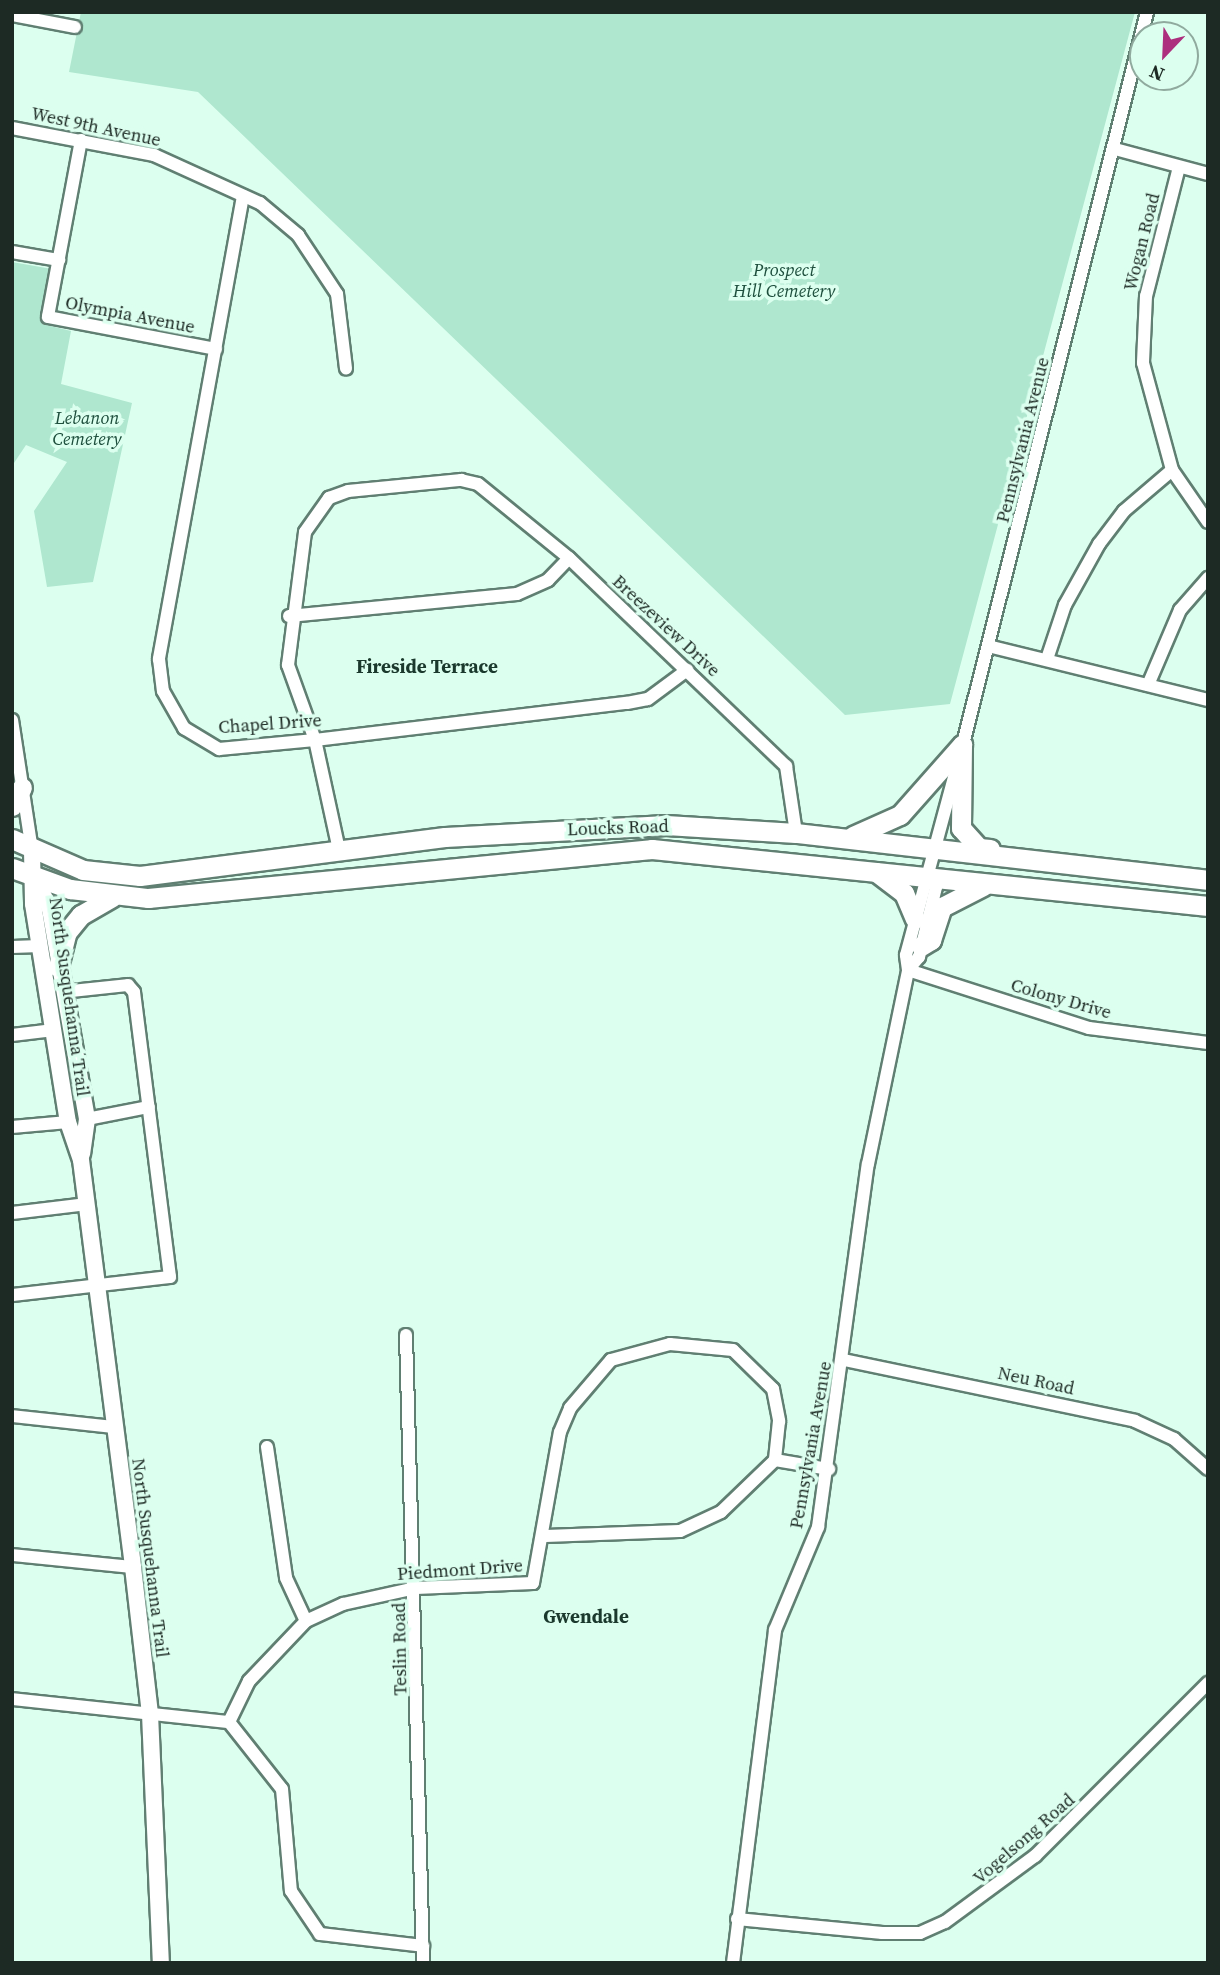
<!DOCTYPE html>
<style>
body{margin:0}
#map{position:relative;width:1220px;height:1975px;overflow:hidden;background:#dcffef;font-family:"Source Serif 4",serif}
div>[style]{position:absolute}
.green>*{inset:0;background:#afe7cf}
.roads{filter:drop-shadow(2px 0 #607f72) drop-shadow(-2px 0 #607f72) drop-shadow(0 2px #607f72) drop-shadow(0 -2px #607f72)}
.minor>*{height:12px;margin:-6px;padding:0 6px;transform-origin:6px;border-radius:6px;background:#fff}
.major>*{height:16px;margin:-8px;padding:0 8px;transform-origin:8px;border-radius:8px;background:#fff}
.highway>*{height:19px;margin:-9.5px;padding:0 9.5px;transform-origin:9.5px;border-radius:9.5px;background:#fff}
span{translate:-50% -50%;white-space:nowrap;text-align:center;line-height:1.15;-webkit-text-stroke:7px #dcffef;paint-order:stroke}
.street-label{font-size:18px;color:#1d2a24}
.park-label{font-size:18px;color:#1d4e3c;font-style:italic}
.neighbourhood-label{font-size:19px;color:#1b392d;font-weight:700}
.frame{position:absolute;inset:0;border:14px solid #1d2a24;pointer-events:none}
.north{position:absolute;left:1129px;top:21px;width:70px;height:70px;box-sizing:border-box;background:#dcffef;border:2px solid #90aa9e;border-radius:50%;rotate:203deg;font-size:19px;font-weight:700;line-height:28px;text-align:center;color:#1d2a24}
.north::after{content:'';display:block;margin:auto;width:24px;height:32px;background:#ad2f7e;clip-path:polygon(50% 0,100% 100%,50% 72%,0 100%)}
</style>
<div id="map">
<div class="green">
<i style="clip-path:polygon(81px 12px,1135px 12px,950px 704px,845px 715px,198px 92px,69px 72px)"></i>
<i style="clip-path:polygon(12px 262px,52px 269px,42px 324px,71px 331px,61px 384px,132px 403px,93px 582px,47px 587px,34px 511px,67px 462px,26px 445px,12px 466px)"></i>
</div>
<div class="roads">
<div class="minor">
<i style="left:12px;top:15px;width:64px;rotate:10.8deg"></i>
<i style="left:12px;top:128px;width:145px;rotate:10.8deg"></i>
<i style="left:154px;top:155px;width:116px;rotate:24.4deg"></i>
<i style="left:260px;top:203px;width:50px;rotate:40.1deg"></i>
<i style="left:298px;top:235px;width:71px;rotate:56.5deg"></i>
<i style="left:337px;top:294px;width:75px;rotate:83.1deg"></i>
<i style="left:81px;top:140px;width:180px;rotate:100.6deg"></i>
<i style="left:48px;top:317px;width:171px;rotate:10.8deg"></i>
<i style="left:1115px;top:149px;width:96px;rotate:15deg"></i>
<i style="left:1179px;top:167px;width:133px;rotate:104.3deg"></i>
<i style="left:1146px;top:296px;width:67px;rotate:92.6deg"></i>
<i style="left:1143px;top:363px;width:111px;rotate:74.8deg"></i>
<i style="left:1172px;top:470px;width:63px;rotate:55.3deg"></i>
<i style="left:243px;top:196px;width:471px;rotate:100.3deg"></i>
<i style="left:159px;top:659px;width:32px;rotate:83deg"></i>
<i style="left:163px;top:691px;width:43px;rotate:60.4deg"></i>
<i style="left:184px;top:728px;width:41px;rotate:31deg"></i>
<i style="left:219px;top:749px;width:96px;rotate:-5.4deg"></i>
<i style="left:315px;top:740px;width:314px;rotate:-6.8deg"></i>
<i style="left:627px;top:703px;width:21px;rotate:-11deg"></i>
<i style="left:648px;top:699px;width:49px;rotate:-36.6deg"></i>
<i style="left:12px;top:252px;width:48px;rotate:9.7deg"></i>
<i style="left:289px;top:616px;width:229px;rotate:-5.5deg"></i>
<i style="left:517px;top:594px;width:34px;rotate:-24deg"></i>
<i style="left:548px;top:580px;width:30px;rotate:-46deg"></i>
<i style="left:988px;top:646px;width:227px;rotate:13.8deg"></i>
<i style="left:1047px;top:659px;width:57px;rotate:-71.6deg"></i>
<i style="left:1065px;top:605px;width:70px;rotate:-60.9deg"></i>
<i style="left:1099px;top:544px;width:41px;rotate:-52.9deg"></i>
<i style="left:1124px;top:511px;width:63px;rotate:-40.5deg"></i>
<i style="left:1148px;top:685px;width:82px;rotate:-66.9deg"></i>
<i style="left:1180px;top:610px;width:43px;rotate:-48.8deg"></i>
<i style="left:12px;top:720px;width:132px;rotate:81.3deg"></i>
<i style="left:961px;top:752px;width:763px;rotate:-75.89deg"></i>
<i style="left:339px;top:850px;width:113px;rotate:-102.3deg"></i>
<i style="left:315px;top:740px;width:80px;rotate:-109.8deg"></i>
<i style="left:288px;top:665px;width:134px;rotate:-82.7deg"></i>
<i style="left:305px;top:532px;width:42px;rotate:-54.8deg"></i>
<i style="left:329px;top:498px;width:20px;rotate:-20deg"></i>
<i style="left:348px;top:491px;width:114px;rotate:-5.6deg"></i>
<i style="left:461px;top:480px;width:17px;rotate:13deg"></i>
<i style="left:478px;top:484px;width:117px;rotate:39.1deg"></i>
<i style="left:569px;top:558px;width:301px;rotate:43.8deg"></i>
<i style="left:786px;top:766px;width:68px;rotate:81.5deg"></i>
<i style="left:12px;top:947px;width:28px;rotate:-2deg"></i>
<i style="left:908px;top:970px;width:190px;rotate:17.8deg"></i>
<i style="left:1089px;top:1028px;width:120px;rotate:7.2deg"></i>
<i style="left:908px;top:970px;width:17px;rotate:-50deg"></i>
<i style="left:919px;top:957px;width:72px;rotate:-76.3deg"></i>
<i style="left:936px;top:887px;width:12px;rotate:-114deg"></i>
<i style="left:12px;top:1035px;width:42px;rotate:-6.8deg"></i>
<i style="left:87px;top:1119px;width:63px;rotate:-11deg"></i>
<i style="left:12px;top:1127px;width:56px;rotate:-5.1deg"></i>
<i style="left:12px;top:1213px;width:76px;rotate:-6.8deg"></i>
<i style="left:12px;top:1295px;width:159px;rotate:-6.5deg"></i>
<i style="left:170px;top:1277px;width:287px;rotate:-97.2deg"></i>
<i style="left:134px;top:992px;width:9px;rotate:-131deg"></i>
<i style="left:128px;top:985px;width:65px;rotate:173.9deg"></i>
<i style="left:406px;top:1335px;width:628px;rotate:88.45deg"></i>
<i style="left:844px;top:1360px;width:297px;rotate:11.8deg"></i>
<i style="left:1135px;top:1421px;width:43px;rotate:24.8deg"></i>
<i style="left:1174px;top:1439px;width:45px;rotate:41.4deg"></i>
<i style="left:12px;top:1416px;width:103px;rotate:6.2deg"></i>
<i style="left:267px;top:1447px;width:132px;rotate:81.7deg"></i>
<i style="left:286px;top:1578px;width:47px;rotate:65.1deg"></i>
<i style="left:775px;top:1460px;width:55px;rotate:9.5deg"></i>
<i style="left:12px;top:1555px;width:122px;rotate:5.7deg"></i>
<i style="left:12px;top:1699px;width:218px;rotate:6.1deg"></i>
<i style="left:229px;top:1722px;width:85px;rotate:51.7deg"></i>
<i style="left:282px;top:1789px;width:102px;rotate:85deg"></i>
<i style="left:291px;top:1891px;width:52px;rotate:56deg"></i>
<i style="left:320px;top:1934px;width:104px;rotate:6.6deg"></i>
<i style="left:229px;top:1722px;width:46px;rotate:-64deg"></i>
<i style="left:249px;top:1681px;width:83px;rotate:-46.5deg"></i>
<i style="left:306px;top:1621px;width:41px;rotate:-24.7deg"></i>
<i style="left:343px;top:1604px;width:75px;rotate:-12.4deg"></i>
<i style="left:416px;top:1588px;width:117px;rotate:-2.4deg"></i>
<i style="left:533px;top:1583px;width:153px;rotate:-79.9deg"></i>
<i style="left:560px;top:1432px;width:26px;rotate:-67deg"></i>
<i style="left:570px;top:1408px;width:63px;rotate:-49.5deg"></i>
<i style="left:611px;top:1360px;width:61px;rotate:-15.2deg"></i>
<i style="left:670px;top:1344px;width:63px;rotate:5.4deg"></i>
<i style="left:733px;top:1350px;width:56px;rotate:44.3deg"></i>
<i style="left:773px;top:1389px;width:33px;rotate:79deg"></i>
<i style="left:779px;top:1421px;width:39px;rotate:96deg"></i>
<i style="left:775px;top:1460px;width:75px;rotate:136.1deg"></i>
<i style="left:721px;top:1512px;width:45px;rotate:155.1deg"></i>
<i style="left:680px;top:1531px;width:135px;rotate:177.9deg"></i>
<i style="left:737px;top:1919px;width:146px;rotate:5.5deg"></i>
<i style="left:882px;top:1933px;width:38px"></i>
<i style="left:920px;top:1933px;width:27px;rotate:-24deg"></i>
<i style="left:945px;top:1922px;width:112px;rotate:-36.3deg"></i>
<i style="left:1035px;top:1856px;width:245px;rotate:-45deg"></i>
<i style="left:733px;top:1963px;width:336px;rotate:-82.8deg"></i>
<i style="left:775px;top:1630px;width:112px;rotate:-67.3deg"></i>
<i style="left:818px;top:1527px;width:366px;rotate:-82.2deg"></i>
<i style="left:868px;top:1164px;width:198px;rotate:-78.3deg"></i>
<i style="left:908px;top:970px;width:15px;rotate:-98deg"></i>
<i style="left:906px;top:955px;width:188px;rotate:-74.9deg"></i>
</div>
<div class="major">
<i style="left:32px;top:850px;width:54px;rotate:88.9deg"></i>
<i style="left:33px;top:904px;width:221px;rotate:80.9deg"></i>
<i style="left:68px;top:1122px;width:40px;rotate:71.1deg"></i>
<i style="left:81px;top:1160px;width:410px;rotate:82.7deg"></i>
<i style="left:133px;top:1567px;width:148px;rotate:83.4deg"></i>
<i style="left:150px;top:1714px;width:249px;rotate:87.5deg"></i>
<i style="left:35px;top:879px;width:34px;rotate:63deg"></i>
<i style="left:50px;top:909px;width:213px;rotate:80deg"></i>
<i style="left:87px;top:1119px;width:35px;rotate:98deg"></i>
</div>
<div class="highway">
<i style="left:962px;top:745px;width:83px;rotate:90.7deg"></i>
<i style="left:961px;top:828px;width:27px;rotate:48deg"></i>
<i style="left:979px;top:848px;width:11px;rotate:5deg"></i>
<i style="left:12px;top:806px;width:21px;rotate:-62deg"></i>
<i style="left:853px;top:836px;width:51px;rotate:-24.1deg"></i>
<i style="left:900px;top:815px;width:94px;rotate:-48.5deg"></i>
<i style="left:12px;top:839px;width:77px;rotate:23.6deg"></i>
<i style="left:83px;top:870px;width:57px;rotate:6deg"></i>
<i style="left:140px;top:876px;width:307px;rotate:-7.3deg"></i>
<i style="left:445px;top:837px;width:221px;rotate:-3.1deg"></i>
<i style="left:666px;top:825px;width:130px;rotate:3.5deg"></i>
<i style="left:796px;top:833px;width:415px;rotate:6.5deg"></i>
<i style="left:12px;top:868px;width:62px;rotate:19.9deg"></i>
<i style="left:70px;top:889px;width:79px;rotate:6.6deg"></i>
<i style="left:148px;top:898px;width:506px;rotate:-5.55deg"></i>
<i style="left:652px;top:849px;width:559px;rotate:5.85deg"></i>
<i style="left:876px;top:872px;width:35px;rotate:37deg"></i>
<i style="left:904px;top:893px;width:28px;rotate:67deg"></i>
<i style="left:921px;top:946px;width:12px;rotate:-31deg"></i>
<i style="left:931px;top:940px;width:35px;rotate:-72deg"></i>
<i style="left:942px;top:907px;width:46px;rotate:-27.1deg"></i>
<i style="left:58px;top:967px;width:36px;rotate:-76deg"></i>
<i style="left:67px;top:932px;width:22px;rotate:-51deg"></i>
<i style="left:81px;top:915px;width:36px;rotate:-30deg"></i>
</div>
</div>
<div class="street-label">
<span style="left:96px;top:127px;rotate:12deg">West 9th Avenue</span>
<span style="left:1142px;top:242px;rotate:-76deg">Wogan Road</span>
<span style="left:130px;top:315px;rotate:11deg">Olympia Avenue</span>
<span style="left:1023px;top:440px;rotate:-76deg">Pennsylvania Avenue</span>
<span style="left:666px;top:626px;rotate:43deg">Breezeview Drive</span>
<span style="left:270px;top:724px;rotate:-4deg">Chapel Drive</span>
<span style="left:618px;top:828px;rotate:-2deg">Loucks Road</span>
<span style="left:69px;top:997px;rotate:82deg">North Susquehanna Trail</span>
<span style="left:1061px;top:999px;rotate:16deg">Colony Drive</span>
<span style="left:1036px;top:1381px;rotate:12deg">Neu Road</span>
<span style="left:811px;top:1445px;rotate:-80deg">Pennsylvania Avenue</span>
<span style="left:150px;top:1558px;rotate:83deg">North Susquehanna Trail</span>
<span style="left:460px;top:1570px;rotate:-4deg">Piedmont Drive</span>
<span style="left:400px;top:1649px;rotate:-91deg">Teslin Road</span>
<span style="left:1024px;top:1839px;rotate:-41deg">Vogelsong Road</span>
</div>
<div class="park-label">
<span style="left:784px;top:281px">Prospect<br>Hill Cemetery</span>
<span style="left:87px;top:429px">Lebanon<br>Cemetery</span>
</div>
<div class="neighbourhood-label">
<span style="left:427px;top:667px">Fireside Terrace</span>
<span style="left:586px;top:1617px">Gwendale</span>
</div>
<div class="frame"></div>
<div class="north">N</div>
</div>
